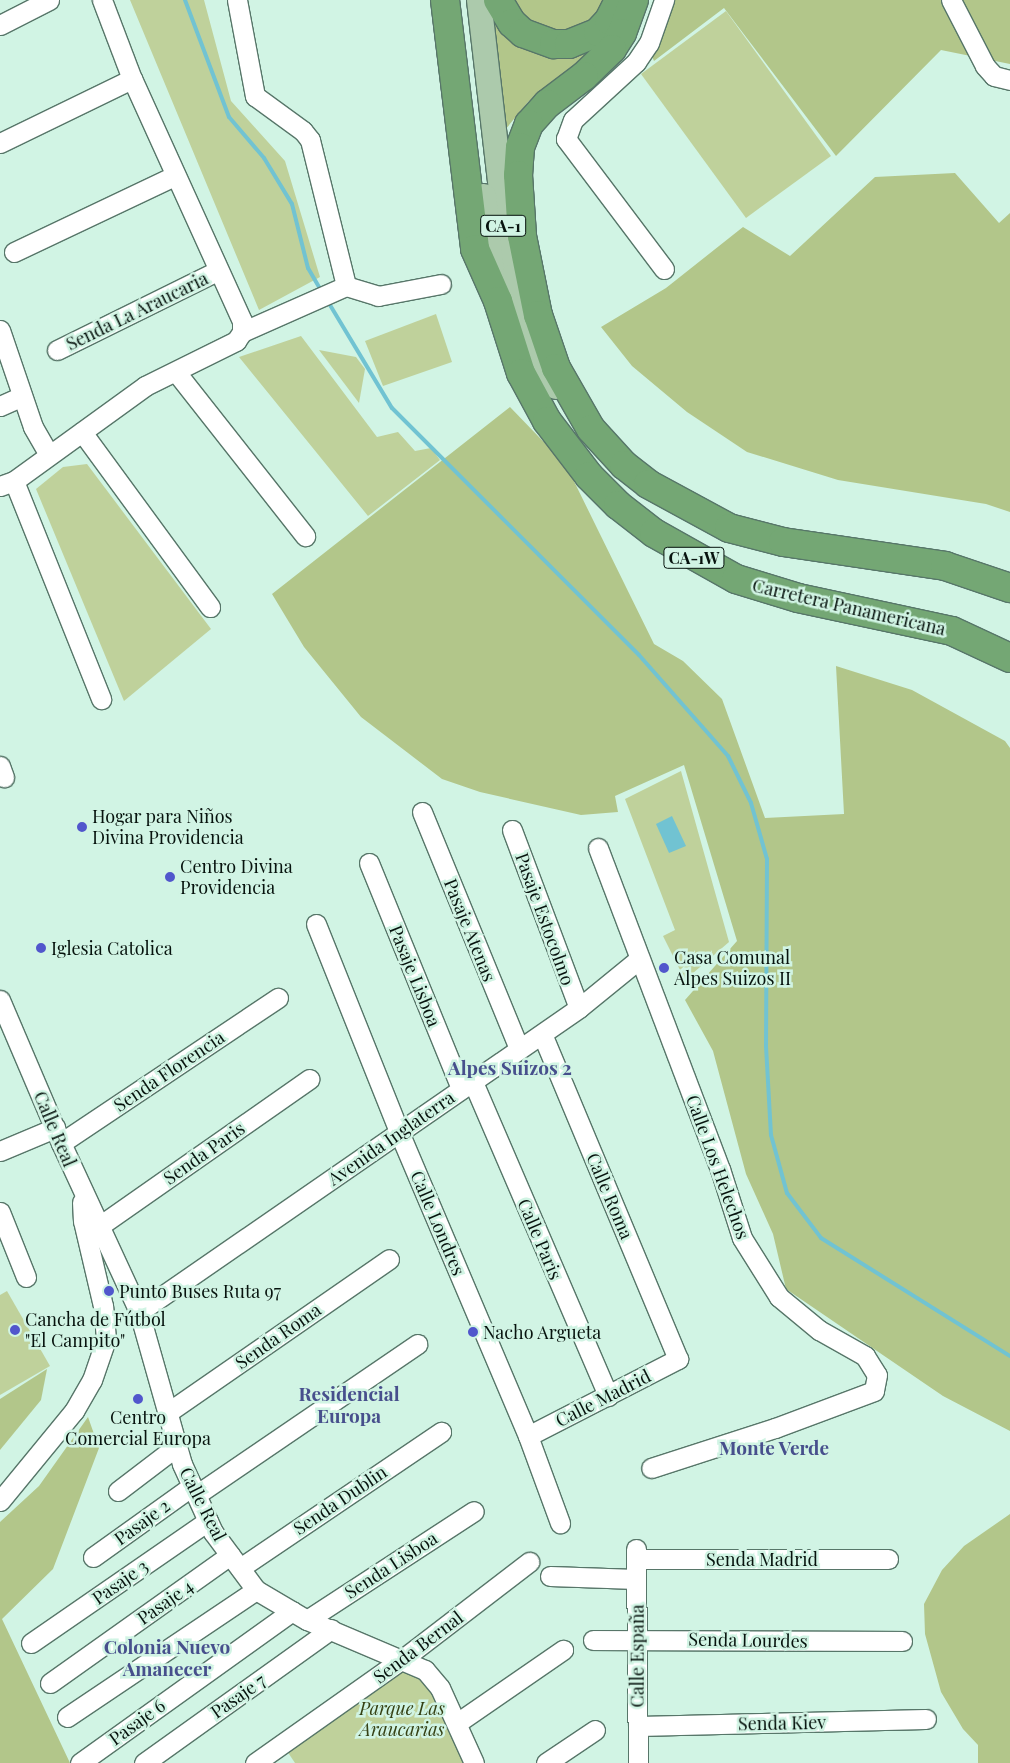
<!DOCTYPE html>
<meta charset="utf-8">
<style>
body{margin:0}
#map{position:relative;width:1010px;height:1763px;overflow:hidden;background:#d1f4e4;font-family:"Playfair Display",serif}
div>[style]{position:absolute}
.green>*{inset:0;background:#bfd19b}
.forest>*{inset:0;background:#b2c68a}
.water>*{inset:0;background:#71c3d2}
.stream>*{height:4px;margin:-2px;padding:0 2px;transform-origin:2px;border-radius:2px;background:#71c3d2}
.roads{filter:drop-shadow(1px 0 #577669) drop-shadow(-1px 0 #577669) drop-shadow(0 1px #577669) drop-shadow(0 -1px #577669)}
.minor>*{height:19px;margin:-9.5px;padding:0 9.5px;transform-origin:9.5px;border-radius:9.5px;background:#fff}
.major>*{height:24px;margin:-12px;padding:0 12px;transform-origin:12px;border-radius:12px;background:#accaac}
.highway>*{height:28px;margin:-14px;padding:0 14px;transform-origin:14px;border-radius:14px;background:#74a774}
.dots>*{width:14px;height:14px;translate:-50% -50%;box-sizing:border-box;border:2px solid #d1f4e4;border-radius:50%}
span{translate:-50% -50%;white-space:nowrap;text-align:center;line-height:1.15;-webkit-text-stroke:5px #d1f4e4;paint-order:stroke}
.shield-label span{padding:1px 4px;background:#d1f4e4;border:1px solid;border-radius:4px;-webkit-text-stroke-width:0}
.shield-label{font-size:16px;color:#07130e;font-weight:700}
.street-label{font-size:18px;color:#07130e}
.poi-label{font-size:18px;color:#07130e}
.left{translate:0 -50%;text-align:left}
.park-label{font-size:18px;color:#354114;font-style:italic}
.neighbourhood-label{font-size:19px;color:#474f8c;font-weight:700}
</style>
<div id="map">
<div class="green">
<i style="clip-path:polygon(130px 0,204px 0,231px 101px,285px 161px,320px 277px,259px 310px)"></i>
<i style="clip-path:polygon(726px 11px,831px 156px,746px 218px,641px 74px)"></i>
<i style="clip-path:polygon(436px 314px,452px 362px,383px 386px,365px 341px)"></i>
<i style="clip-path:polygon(301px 336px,377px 437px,398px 432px,415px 451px,431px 448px,440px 460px,368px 516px,239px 357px)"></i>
<i style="clip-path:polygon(319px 350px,356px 357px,365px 369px,359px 403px)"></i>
<i style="clip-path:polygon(87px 464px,211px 629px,124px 701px,36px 489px,63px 467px)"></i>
<i style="clip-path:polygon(681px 771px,729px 942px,685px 980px,663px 936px,675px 930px,625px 799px)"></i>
<i style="clip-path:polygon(7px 1291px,50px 1366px,0 1395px,0 1295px)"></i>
<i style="clip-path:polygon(404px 1665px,436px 1691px,469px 1763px,295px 1763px,285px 1748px)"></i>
</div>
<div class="forest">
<i style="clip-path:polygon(505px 0,610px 0,605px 10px,570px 36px,539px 32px)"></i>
<i style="clip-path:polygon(667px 0,1010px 0,1010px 64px,941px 50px,836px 156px,724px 8px,654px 61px,651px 54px)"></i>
<i style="clip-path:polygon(492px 21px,518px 45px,594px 52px,528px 102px,505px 130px)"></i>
<i style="clip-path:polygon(955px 173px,999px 223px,1010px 213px,1010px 512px,986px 504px,838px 480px,747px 452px,687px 412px,632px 366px,601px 327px,666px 288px,743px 227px,790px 256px,875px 177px)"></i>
<i style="clip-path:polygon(510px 407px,566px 465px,654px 644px,683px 661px,722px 699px,765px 818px,844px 814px,836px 666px,912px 690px,1005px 741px,1010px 748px,1010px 1431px,943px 1396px,786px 1289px,773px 1234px,746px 1174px,713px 1051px,685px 1000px,737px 941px,684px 765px,615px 796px,618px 812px,581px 815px,480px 792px,442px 779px,361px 717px,304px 647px,272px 594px)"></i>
<i style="clip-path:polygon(47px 1369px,41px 1400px,0 1450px,0 1399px)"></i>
<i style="clip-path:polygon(88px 1417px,99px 1448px,53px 1569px,2px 1619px,70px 1763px,0 1763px,0 1522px,39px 1486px)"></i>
<i style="clip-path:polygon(1010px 1514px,1010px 1763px,978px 1763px,978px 1745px,963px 1729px,941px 1692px,925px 1634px,924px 1604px,942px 1570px,964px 1546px)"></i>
</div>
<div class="water">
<i style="clip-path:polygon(672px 816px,686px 846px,669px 853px,656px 824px)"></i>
</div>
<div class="stream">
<i style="left:185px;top:0;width:125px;rotate:69.4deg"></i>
<i style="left:229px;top:117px;width:54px;rotate:49.5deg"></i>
<i style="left:264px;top:158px;width:54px;rotate:58.7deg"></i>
<i style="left:292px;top:204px;width:66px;rotate:76deg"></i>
<i style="left:308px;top:268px;width:22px;rotate:60deg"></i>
<i style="left:330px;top:305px;width:120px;rotate:59deg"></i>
<i style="left:392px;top:408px;width:349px;rotate:45deg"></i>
<i style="left:639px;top:655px;width:135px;rotate:48.6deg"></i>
<i style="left:728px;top:756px;width:52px;rotate:63.9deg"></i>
<i style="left:751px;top:803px;width:58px;rotate:74.1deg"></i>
<i style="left:767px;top:859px;width:187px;rotate:90.3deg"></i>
<i style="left:766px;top:1046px;width:89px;rotate:86.8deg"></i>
<i style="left:771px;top:1135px;width:60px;rotate:74.6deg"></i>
<i style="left:787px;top:1193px;width:56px;rotate:52.9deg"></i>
<i style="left:821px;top:1238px;width:223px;rotate:32deg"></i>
</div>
<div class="roads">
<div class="minor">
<i style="left:237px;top:0;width:98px;rotate:79.4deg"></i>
<i style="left:255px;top:96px;width:59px;rotate:36.1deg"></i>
<i style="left:303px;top:131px;width:11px;rotate:52deg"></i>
<i style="left:310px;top:140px;width:150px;rotate:76.1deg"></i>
<i style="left:951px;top:0;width:74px;rotate:62.7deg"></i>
<i style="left:985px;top:66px;width:13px;rotate:48deg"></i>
<i style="left:994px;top:76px;width:16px;rotate:14deg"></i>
<i style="left:0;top:25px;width:55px;rotate:-27deg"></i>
<i style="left:0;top:143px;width:147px;rotate:-25.9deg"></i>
<i style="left:14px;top:252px;width:177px;rotate:-25.4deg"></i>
<i style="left:664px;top:269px;width:163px;rotate:-127deg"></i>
<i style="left:566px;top:139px;width:20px;rotate:-70deg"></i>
<i style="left:573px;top:120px;width:86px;rotate:-42.6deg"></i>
<i style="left:636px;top:62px;width:23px;rotate:-56deg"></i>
<i style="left:649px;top:43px;width:46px;rotate:-70.8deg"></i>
<i style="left:0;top:330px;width:102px;rotate:71.2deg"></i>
<i style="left:33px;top:427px;width:32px;rotate:60deg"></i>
<i style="left:242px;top:332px;width:114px;rotate:-23.9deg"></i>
<i style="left:346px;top:286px;width:34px;rotate:17deg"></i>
<i style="left:378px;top:296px;width:64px;rotate:-10.8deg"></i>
<i style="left:57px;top:350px;width:178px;rotate:-26.3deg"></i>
<i style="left:176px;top:372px;width:209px;rotate:51.8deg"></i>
<i style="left:0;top:406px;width:24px;rotate:-24deg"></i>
<i style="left:82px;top:432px;width:217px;rotate:53.8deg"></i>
<i style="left:14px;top:481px;width:235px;rotate:68.2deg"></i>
<i style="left:0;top:486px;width:15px;rotate:-20deg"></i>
<i style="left:14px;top:481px;width:162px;rotate:-35.9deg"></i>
<i style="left:145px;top:386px;width:102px;rotate:-26.3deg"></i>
<i style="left:236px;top:341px;width:11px;rotate:-56deg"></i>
<i style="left:242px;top:332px;width:11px;rotate:-90deg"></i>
<i style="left:242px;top:321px;width:266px;rotate:-114.4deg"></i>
<i style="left:132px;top:79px;width:85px;rotate:-110.8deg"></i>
<i style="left:0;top:766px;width:12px;rotate:70deg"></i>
<i style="left:422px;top:812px;width:256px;rotate:67.7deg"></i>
<i style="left:512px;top:830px;width:190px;rotate:69.4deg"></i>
<i style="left:598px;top:848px;width:343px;rotate:69.2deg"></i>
<i style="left:720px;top:1169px;width:72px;rotate:72.3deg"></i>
<i style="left:742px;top:1238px;width:70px;rotate:57.9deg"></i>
<i style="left:779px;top:1297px;width:52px;rotate:39.5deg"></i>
<i style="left:819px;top:1330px;width:53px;rotate:29.5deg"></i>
<i style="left:865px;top:1356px;width:22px;rotate:58deg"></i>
<i style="left:877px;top:1375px;width:16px;rotate:101deg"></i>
<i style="left:874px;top:1391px;width:106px;rotate:159.5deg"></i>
<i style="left:775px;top:1428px;width:130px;rotate:162.1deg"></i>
<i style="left:369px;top:863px;width:244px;rotate:67.8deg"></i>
<i style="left:316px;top:924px;width:224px;rotate:68.2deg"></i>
<i style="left:399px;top:1132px;width:330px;rotate:67deg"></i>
<i style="left:528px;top:1436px;width:93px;rotate:69.8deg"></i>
<i style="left:0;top:1000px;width:155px;rotate:66.9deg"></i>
<i style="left:61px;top:1143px;width:186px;rotate:65.2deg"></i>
<i style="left:139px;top:1312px;width:158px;rotate:74.2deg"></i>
<i style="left:182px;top:1464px;width:75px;rotate:65.5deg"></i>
<i style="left:213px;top:1532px;width:72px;rotate:53.4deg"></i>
<i style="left:256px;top:1590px;width:59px;rotate:30.5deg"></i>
<i style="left:307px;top:1620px;width:128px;rotate:23deg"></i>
<i style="left:425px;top:1670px;width:23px;rotate:50deg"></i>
<i style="left:440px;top:1688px;width:82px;rotate:65.6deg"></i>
<i style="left:473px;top:1082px;width:342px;rotate:66.7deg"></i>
<i style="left:61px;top:1143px;width:261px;rotate:-33.8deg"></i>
<i style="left:0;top:1151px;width:60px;rotate:-22.7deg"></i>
<i style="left:0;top:1212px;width:70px;rotate:68.2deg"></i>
<i style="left:98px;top:1227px;width:258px;rotate:-35deg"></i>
<i style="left:139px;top:1312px;width:535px;rotate:-34.64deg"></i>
<i style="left:579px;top:1008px;width:77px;rotate:-39.2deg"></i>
<i style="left:167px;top:1413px;width:270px;rotate:-34.7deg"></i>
<i style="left:528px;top:1436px;width:169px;rotate:-27.2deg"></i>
<i style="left:678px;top:1359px;width:352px;rotate:-112.7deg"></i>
<i style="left:118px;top:1491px;width:74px;rotate:-37.3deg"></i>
<i style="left:196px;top:1495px;width:268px;rotate:-34.3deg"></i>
<i style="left:0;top:1501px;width:117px;rotate:-50.6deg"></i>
<i style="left:74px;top:1411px;width:36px;rotate:-60deg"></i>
<i style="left:92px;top:1380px;width:43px;rotate:-71.1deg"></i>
<i style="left:106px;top:1339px;width:33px;rotate:-95deg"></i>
<i style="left:103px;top:1306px;width:87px;rotate:-103.2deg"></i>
<i style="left:83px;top:1221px;width:19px;rotate:-93deg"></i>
<i style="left:636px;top:1549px;width:214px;rotate:89.5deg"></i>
<i style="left:93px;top:1557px;width:122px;rotate:-35.6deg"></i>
<i style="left:636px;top:1559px;width:252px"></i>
<i style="left:240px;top:1568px;width:243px;rotate:-34.1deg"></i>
<i style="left:550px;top:1576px;width:86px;rotate:2deg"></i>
<i style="left:307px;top:1620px;width:199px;rotate:-33.1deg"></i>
<i style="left:593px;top:1640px;width:309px;rotate:0.2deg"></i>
<i style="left:31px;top:1643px;width:215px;rotate:-34.6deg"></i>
<i style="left:50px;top:1683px;width:221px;rotate:-35.4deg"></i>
<i style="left:67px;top:1717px;width:228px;rotate:-33.9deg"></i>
<i style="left:457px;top:1723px;width:129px;rotate:-34.6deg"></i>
<i style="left:638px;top:1726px;width:288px;rotate:-1.4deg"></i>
<i style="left:80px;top:1763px;width:261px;rotate:-35.6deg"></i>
<i style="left:144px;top:1763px;width:230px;rotate:-35.6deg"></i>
<i style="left:255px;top:1763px;width:182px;rotate:-35.2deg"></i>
<i style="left:404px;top:1658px;width:158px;rotate:-37.5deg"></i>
<i style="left:546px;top:1763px;width:59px;rotate:-34deg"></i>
</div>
<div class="major">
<i style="left:479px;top:0;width:279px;rotate:83.4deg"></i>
<i style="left:511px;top:277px;width:77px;rotate:72.7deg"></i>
<i style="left:534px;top:351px;width:42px;rotate:58.6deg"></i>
<i style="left:484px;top:196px;width:78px;rotate:84.1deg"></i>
</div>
<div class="highway">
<i style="left:445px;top:0;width:251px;rotate:83.1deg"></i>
<i style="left:475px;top:249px;width:57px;rotate:66.1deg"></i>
<i style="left:498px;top:301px;width:76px;rotate:72.3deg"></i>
<i style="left:521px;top:373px;width:55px;rotate:61.6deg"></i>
<i style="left:547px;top:421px;width:69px;rotate:52.6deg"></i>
<i style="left:589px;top:476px;width:41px;rotate:45deg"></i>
<i style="left:618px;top:505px;width:46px;rotate:37.9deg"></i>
<i style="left:654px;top:533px;width:94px;rotate:29.3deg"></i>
<i style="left:736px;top:579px;width:65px;rotate:17deg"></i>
<i style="left:798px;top:598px;width:157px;rotate:12.1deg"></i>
<i style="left:952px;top:631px;width:64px;rotate:25deg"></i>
<i style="left:498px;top:0;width:27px;rotate:59deg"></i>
<i style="left:512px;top:23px;width:15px;rotate:42deg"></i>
<i style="left:523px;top:33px;width:33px;rotate:20deg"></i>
<i style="left:554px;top:44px;width:15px"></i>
<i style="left:569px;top:44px;width:31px;rotate:-22deg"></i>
<i style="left:598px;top:32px;width:16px;rotate:-47deg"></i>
<i style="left:609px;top:20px;width:22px;rotate:-63deg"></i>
<i style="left:634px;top:0;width:35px;rotate:110deg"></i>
<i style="left:622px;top:33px;width:19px;rotate:122deg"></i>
<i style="left:612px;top:49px;width:39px;rotate:136deg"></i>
<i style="left:584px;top:76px;width:46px;rotate:142.9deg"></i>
<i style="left:547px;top:104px;width:27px;rotate:132deg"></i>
<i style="left:529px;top:124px;width:25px;rotate:111deg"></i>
<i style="left:520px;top:147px;width:28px;rotate:94deg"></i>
<i style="left:518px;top:175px;width:61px;rotate:86.2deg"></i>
<i style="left:522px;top:236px;width:81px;rotate:78.6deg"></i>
<i style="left:538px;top:315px;width:56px;rotate:71.2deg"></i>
<i style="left:556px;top:368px;width:70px;rotate:60.2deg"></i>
<i style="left:591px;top:429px;width:49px;rotate:47.5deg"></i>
<i style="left:624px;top:465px;width:31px;rotate:38deg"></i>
<i style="left:648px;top:484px;width:92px;rotate:28.5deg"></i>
<i style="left:729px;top:528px;width:56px;rotate:14.5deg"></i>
<i style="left:783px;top:542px;width:164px;rotate:8.4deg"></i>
<i style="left:945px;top:566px;width:69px;rotate:18.7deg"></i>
</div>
</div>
<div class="dots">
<i style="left:82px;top:827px;background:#5156cc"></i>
<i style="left:170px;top:877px;background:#5156cc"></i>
<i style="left:41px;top:948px;background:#5156cc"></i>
<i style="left:664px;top:968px;background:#5156cc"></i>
<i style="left:109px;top:1291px;background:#5156cc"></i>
<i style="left:15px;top:1330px;background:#5156cc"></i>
<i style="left:473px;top:1332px;background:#5156cc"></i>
<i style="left:138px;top:1399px;background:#5156cc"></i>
</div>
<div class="shield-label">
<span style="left:503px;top:226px">CA-1</span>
<span style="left:694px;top:558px">CA-1W</span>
</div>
<div class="street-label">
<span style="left:137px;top:311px;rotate:-26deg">Senda La Araucaria</span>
<span style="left:849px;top:607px;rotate:13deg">Carretera Panamericana</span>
<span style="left:545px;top:919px;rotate:70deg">Pasaje Estocolmo</span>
<span style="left:470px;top:930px;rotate:68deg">Pasaje Atenas</span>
<span style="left:415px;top:976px;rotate:68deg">Pasaje Lisboa</span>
<span style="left:169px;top:1071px;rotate:-34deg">Senda Florencia</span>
<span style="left:55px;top:1129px;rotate:67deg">Calle Real</span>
<span style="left:391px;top:1138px;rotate:-35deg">Avenida Inglaterra</span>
<span style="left:204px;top:1153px;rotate:-35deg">Senda Paris</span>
<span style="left:718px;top:1167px;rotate:70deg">Calle Los Helechos</span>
<span style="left:610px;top:1196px;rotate:67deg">Calle Roma</span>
<span style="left:438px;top:1223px;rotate:67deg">Calle Londres</span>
<span style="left:540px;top:1239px;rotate:67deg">Calle Paris</span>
<span style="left:278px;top:1336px;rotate:-35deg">Senda Roma</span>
<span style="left:603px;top:1398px;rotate:-27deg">Calle Madrid</span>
<span style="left:340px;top:1500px;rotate:-34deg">Senda Dublin</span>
<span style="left:203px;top:1504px;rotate:63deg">Calle Real</span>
<span style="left:142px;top:1522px;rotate:-36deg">Pasaje 2</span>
<span style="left:762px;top:1559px">Senda Madrid</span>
<span style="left:391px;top:1565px;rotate:-33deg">Senda Lisboa</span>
<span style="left:120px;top:1582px;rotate:-35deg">Pasaje 3</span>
<span style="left:165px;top:1602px;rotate:-35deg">Pasaje 4</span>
<span style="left:748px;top:1640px;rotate:1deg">Senda Lourdes</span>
<span style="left:418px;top:1647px;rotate:-37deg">Senda Bernal</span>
<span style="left:637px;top:1656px;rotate:-90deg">Calle España</span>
<span style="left:238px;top:1696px;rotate:-35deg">Pasaje 7</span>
<span style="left:137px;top:1722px;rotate:-36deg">Pasaje 6</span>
<span style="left:782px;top:1723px;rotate:-1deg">Senda Kiev</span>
</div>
<div class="poi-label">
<span class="left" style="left:92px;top:827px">Hogar para Niños<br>Divina Providencia</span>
<span class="left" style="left:180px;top:877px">Centro Divina<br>Providencia</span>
<span class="left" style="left:51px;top:948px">Iglesia Catolica</span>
<span class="left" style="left:674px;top:968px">Casa Comunal<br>Alpes Suizos II</span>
<span class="left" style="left:119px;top:1291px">Punto Buses Ruta 97</span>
<span class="left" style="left:25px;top:1330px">Cancha de Fútbol<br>"El Campito"</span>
<span class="left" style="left:483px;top:1332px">Nacho Argueta</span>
<span style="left:138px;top:1428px">Centro<br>Comercial Europa</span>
</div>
<div class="park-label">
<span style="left:402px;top:1719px">Parque Las<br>Araucarias</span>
</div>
<div class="neighbourhood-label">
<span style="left:510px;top:1068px">Alpes Suizos 2</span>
<span style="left:349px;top:1405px">Residencial<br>Europa</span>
<span style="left:774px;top:1448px">Monte Verde</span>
<span style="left:167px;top:1658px">Colonia Nuevo<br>Amanecer</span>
</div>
</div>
